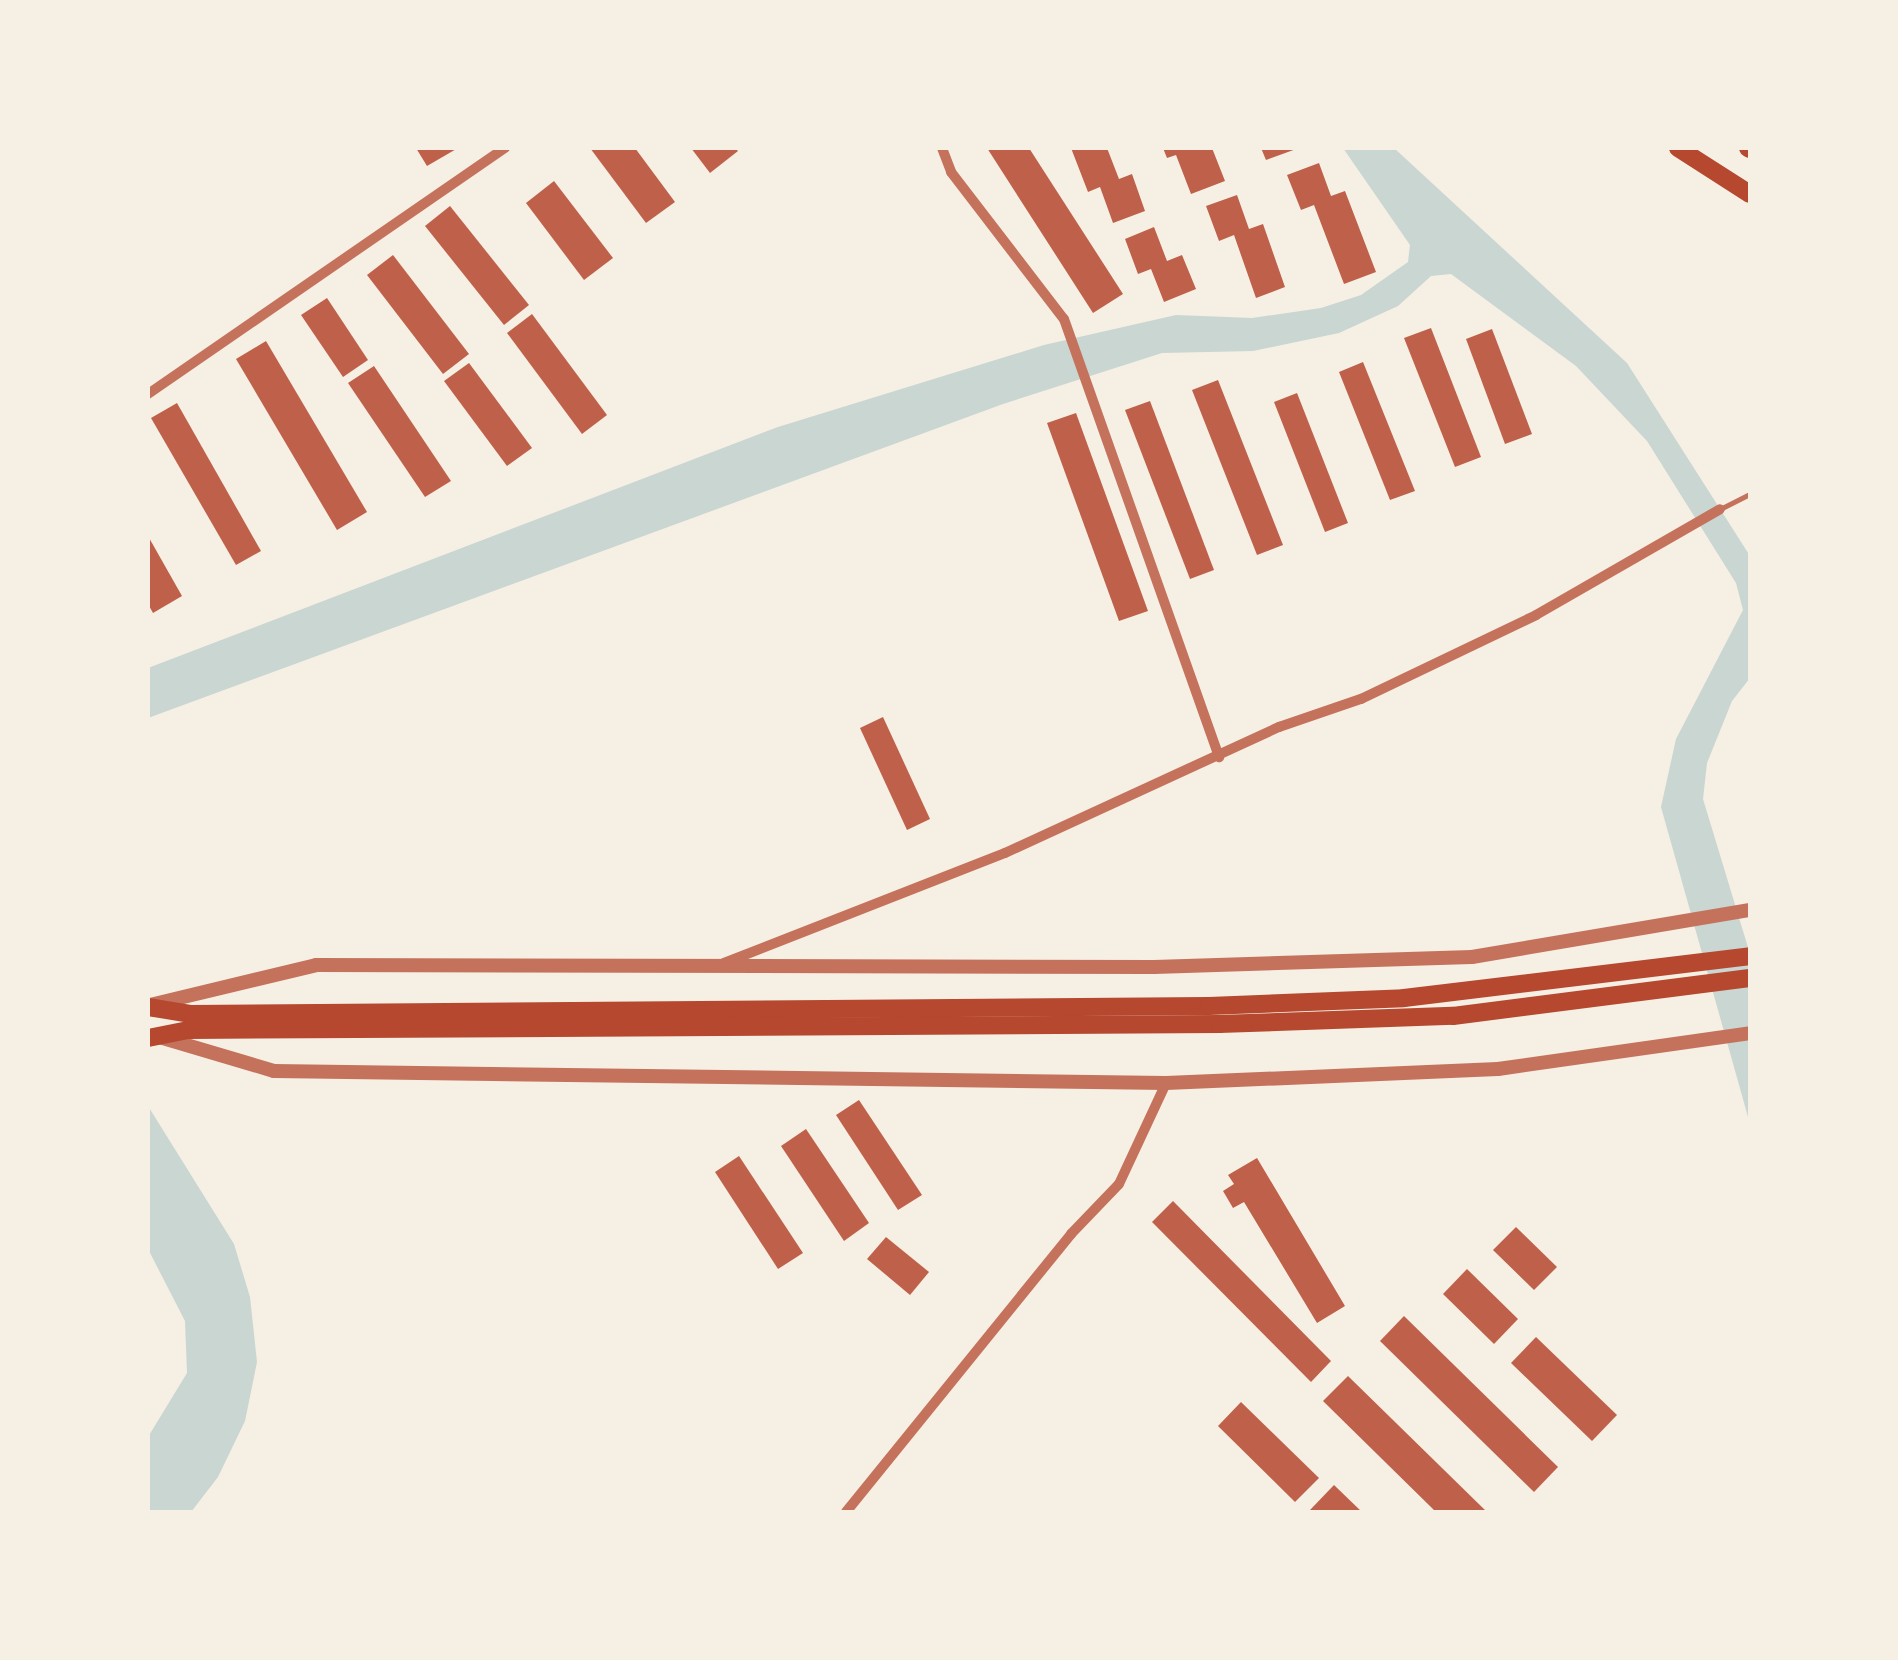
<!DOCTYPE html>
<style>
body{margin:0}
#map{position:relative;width:1898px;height:1660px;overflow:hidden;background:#f6efe4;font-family:"Sofia Sans Condensed",sans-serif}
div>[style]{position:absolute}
.water>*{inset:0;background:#c9d6d2}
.building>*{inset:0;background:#bf614a}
.service>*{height:5px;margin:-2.5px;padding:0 2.5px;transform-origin:2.5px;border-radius:2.5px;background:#c5725c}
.minor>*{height:10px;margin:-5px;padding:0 5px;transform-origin:5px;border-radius:5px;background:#c5725c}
.tertiary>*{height:14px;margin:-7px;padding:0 7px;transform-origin:7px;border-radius:7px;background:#c5725c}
.primary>*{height:18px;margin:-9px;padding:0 9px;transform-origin:9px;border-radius:9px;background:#b5482f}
span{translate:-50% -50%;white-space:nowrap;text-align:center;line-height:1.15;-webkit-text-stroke:8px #f6efe4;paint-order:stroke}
.frame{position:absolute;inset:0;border:150px solid #f6efe4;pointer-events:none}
</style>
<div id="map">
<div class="water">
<i style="clip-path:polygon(1343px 148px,1394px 148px,1627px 363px,1750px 556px,1750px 678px,1732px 701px,1707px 763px,1703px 799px,1750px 954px,1750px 1124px,1661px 807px,1676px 739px,1743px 610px,1736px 583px,1647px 441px,1576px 366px,1451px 274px,1431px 276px,1398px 306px,1339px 333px,1253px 351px,1162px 353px,1003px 404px,148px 718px,148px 668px,778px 427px,1044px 345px,1176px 315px,1252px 318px,1321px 308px,1361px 295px,1408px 262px,1410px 245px)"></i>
<i style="clip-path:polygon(148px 1106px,234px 1244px,250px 1297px,257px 1362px,245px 1421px,218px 1477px,191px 1512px,148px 1512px,148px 1437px,187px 1373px,185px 1321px,148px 1249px)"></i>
</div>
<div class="building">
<i style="clip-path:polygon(416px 148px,458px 148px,427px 166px)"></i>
<i style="clip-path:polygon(590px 148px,635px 148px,675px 202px,646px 223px)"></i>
<i style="clip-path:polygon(691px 148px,735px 148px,738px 151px,710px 173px)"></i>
<i style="clip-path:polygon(987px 148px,1029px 148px,1123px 294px,1093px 313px)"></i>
<i style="clip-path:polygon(1071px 148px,1107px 148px,1119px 179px,1132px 174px,1145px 211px,1113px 223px,1100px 187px,1088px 192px)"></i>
<i style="clip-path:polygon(1163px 148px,1212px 148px,1225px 181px,1191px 194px,1176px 155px,1167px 158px)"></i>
<i style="clip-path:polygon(1261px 148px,1299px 148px,1266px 160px)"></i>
<i style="clip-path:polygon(1319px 163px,1331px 196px,1345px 191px,1376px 272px,1344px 284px,1314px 205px,1301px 210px,1287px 175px)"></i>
<i style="clip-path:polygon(554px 181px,613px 258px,584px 280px,526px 203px)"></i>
<i style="clip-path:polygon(1237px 195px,1249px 229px,1263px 224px,1285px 287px,1256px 298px,1234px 235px,1219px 241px,1206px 206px)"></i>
<i style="clip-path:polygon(450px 206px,529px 305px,504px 325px,425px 226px)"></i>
<i style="clip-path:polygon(1154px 227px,1167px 261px,1182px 255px,1196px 289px,1164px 302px,1151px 269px,1138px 274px,1125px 239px)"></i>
<i style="clip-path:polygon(393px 255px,469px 354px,443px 374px,367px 275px)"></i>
<i style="clip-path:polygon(327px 298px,368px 360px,343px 377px,301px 315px)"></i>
<i style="clip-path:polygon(532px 314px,607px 415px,582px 434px,507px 333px)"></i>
<i style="clip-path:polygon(1431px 328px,1481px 457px,1455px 467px,1404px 338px)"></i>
<i style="clip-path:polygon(1492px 329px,1532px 434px,1505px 444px,1466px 339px)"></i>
<i style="clip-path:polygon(266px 341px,367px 512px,337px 530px,236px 359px)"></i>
<i style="clip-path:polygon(1363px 362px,1415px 491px,1390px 500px,1339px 372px)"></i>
<i style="clip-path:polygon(469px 363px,532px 448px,507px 466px,444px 381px)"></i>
<i style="clip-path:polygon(374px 366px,451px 481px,425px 497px,348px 383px)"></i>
<i style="clip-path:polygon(1218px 380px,1283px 545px,1257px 555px,1192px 390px)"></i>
<i style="clip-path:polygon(1297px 393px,1348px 523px,1325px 532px,1274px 402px)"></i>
<i style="clip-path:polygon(1150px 401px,1214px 570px,1190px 579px,1125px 410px)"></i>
<i style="clip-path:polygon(177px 403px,261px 551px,236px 565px,151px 418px)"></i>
<i style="clip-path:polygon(1076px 413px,1148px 611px,1119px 621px,1047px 423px)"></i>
<i style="clip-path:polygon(148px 536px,182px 596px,153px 613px,148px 604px)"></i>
<i style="clip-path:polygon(883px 717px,930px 819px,907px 830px,860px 728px)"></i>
<i style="clip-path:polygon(859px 1100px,922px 1195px,898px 1210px,836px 1115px)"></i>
<i style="clip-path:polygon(806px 1129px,869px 1223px,844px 1241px,781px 1146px)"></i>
<i style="clip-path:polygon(739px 1156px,803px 1253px,778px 1269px,715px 1172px)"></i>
<i style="clip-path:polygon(1257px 1158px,1345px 1306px,1317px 1323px,1244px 1202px,1233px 1208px,1223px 1191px,1234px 1184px,1228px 1175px)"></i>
<i style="clip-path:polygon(1173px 1201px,1331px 1361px,1311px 1382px,1152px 1222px)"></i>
<i style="clip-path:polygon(1516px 1227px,1557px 1267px,1534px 1290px,1493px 1250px)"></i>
<i style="clip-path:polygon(886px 1237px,929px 1272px,910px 1295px,867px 1259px)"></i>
<i style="clip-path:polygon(1467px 1269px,1518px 1319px,1494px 1344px,1443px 1294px)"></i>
<i style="clip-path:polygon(1404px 1316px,1558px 1467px,1534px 1492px,1380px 1341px)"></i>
<i style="clip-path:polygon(1536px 1337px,1617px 1415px,1592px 1441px,1511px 1363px)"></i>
<i style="clip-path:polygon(1348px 1376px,1487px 1512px,1436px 1512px,1323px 1401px)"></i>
<i style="clip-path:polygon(1241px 1402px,1319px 1478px,1295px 1502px,1218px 1426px)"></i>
<i style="clip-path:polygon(1334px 1485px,1362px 1512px,1310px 1510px)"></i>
</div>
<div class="service">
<i style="left:1722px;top:508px;width:31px;rotate:-27deg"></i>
</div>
<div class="minor">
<i style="left:942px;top:148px;width:26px;rotate:69deg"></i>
<i style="left:951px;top:172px;width:185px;rotate:52.5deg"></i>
<i style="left:1064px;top:319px;width:465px;rotate:70.5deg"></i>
<i style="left:148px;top:394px;width:434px;rotate:-34.6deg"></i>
<i style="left:724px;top:963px;width:302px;rotate:-21.4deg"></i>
<i style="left:1005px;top:853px;width:302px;rotate:-24.7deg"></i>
<i style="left:1279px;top:727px;width:87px;rotate:-18.9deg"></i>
<i style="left:1361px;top:699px;width:194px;rotate:-25.6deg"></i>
<i style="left:1536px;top:615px;width:212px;rotate:-29.9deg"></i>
<i style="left:846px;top:1512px;width:358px;rotate:-51deg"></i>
<i style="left:1071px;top:1234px;width:69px;rotate:-46.2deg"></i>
<i style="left:1119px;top:1184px;width:111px;rotate:-65deg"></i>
</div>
<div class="tertiary">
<i style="left:150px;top:1005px;width:171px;rotate:-13.5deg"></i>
<i style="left:316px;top:965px;width:838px;rotate:0.14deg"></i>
<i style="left:1154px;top:967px;width:318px;rotate:-1.8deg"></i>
<i style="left:1472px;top:957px;width:282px;rotate:-9.6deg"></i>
<i style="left:156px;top:1036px;width:123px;rotate:16.5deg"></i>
<i style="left:274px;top:1071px;width:892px;rotate:0.77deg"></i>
<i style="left:1166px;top:1083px;width:332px;rotate:-2.4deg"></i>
<i style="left:1498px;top:1069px;width:255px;rotate:-8.1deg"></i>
</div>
<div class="primary">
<i style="left:1678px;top:148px;width:85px;rotate:32.6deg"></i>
<i style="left:1748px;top:148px;width:2px;rotate:27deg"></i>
<i style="left:148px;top:1007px;width:44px;rotate:9.2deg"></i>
<i style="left:191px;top:1014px;width:1018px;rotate:-0.45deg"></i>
<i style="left:1209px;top:1006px;width:195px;rotate:-2.3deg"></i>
<i style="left:1404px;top:998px;width:349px;rotate:-6.9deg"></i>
<i style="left:148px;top:1038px;width:41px;rotate:-11.3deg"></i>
<i style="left:188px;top:1030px;width:1031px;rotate:-0.33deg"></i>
<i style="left:1219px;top:1024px;width:234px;rotate:-2deg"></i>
<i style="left:1453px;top:1016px;width:299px;rotate:-7.3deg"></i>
</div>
<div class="frame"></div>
</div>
